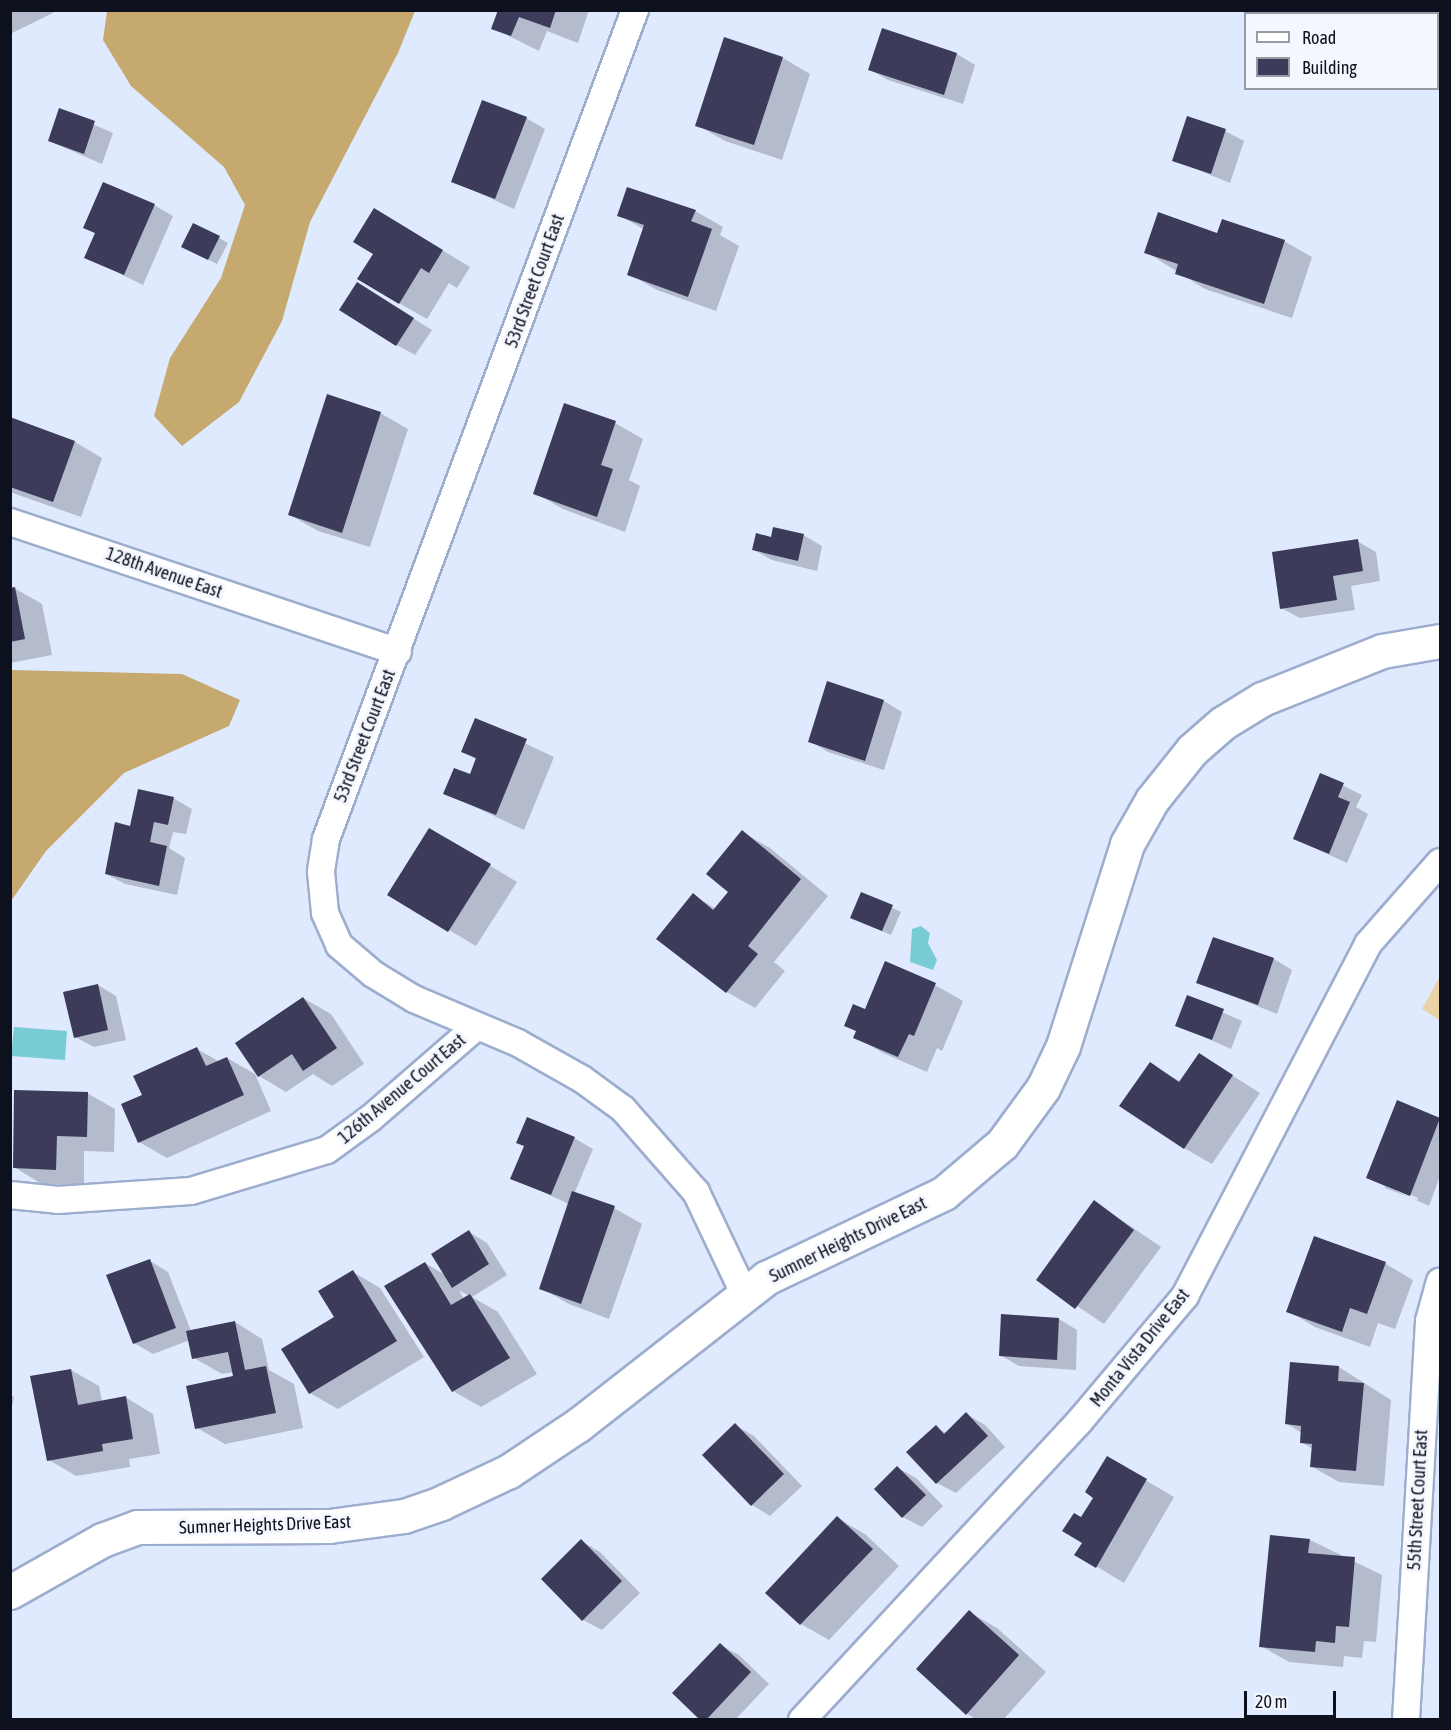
<!DOCTYPE html>
<style>
body{margin:0}
#map{position:relative;width:1451px;height:1730px;overflow:hidden;background:#e0eaff;font-family:"Asap Condensed",sans-serif}
div>[style]{position:absolute}
.green>*{inset:0;background:#e8d2a6}
.forest>*{inset:0;background:#c5a96f}
.water>*{inset:0;background:#79ccd6}
.shadow>*{inset:0;background:#0003}
.building>*{inset:0;background:#3c3b59}
.roads{filter:drop-shadow(2px 0 #9dadce) drop-shadow(-2px 0 #9dadce) drop-shadow(0 2px #9dadce) drop-shadow(0 -2px #9dadce)}
.street>*{height:26px;margin:-13px;padding:0 13px;transform-origin:13px;border-radius:13px;background:#fff}
.secondary>*{height:33px;margin:-16.5px;padding:0 16.5px;transform-origin:16.5px;border-radius:16.5px;background:#fff}
span{translate:-50% -50%;white-space:nowrap;text-align:center;line-height:1.15;-webkit-text-stroke:6px #f4f7fe;paint-order:stroke}
.street-label{font-size:18px;color:#0c111d}
.frame{position:absolute;inset:0;border:12px solid #0c111d;pointer-events:none}
.legend{position:absolute;left:1244px;top:12px;width:195px;height:78px;box-sizing:border-box;background:#f4f7fe;border:2px solid #979ba4;margin:0;padding:8px 10px;list-style:none;font-size:18px;color:#0c111d}
.legend li{display:flex;align-items:center;gap:12px;height:30px}
.legend b{width:30px;border:2px solid #979ba4}
.scale{position:absolute;left:1244px;top:1691px;width:92px;height:27px;box-sizing:border-box;border:3px solid #0c111d;border-top:0;padding-left:8px;font-size:18px;line-height:21px;white-space:nowrap;color:#0c111d;-webkit-text-stroke:4px #f4f7fe;paint-order:stroke}
</style>
<div id="map">
<div class="green">
<i style="clip-path:polygon(1440px 976px,1440px 1020px,1422px 1009px)"></i>
</div>
<div class="forest">
<i style="clip-path:polygon(107px 11px,415px 11px,398px 53px,310px 222px,282px 321px,239px 402px,182px 446px,154px 416px,170px 358px,221px 278px,245px 205px,224px 167px,131px 86px,103px 40px)"></i>
<i style="clip-path:polygon(11px 670px,182px 674px,240px 700px,229px 726px,124px 773px,46px 851px,11px 901px)"></i>
</div>
<div class="water">
<i style="clip-path:polygon(921px 926px,930px 933px,928px 943px,937px 960px,933px 970px,910px 962px,912px 929px)"></i>
<i style="clip-path:polygon(14px 1027px,67px 1031px,65px 1060px,11px 1056px)"></i>
</div>
<div class="shadow">
<i style="clip-path:polygon(10px 10px,52px 10px,53px 13px,10px 34px)"></i>
<i style="clip-path:polygon(499px 10px,589px 10px,578px 43px,547px 31px,539px 51px,493px 28px)"></i>
<i style="clip-path:polygon(882px 30px,957px 54px,975px 65px,963px 104px,888px 80px,869px 69px)"></i>
<i style="clip-path:polygon(725px 39px,783px 58px,810px 74px,782px 160px,725px 141px,697px 125px)"></i>
<i style="clip-path:polygon(60px 110px,113px 133px,102px 164px,49px 141px)"></i>
<i style="clip-path:polygon(526px 118px,545px 129px,514px 209px,453px 181px)"></i>
<i style="clip-path:polygon(1225px 131px,1244px 141px,1230px 183px,1174px 160px)"></i>
<i style="clip-path:polygon(154px 205px,173px 216px,143px 285px,86px 257px,96px 234px,85px 227px)"></i>
<i style="clip-path:polygon(695px 211px,723px 227px,720px 235px,739px 246px,716px 311px,657px 290px,629px 274px,645px 230px,619px 215px)"></i>
<i style="clip-path:polygon(402px 226px,470px 267px,457px 288px,449px 283px,427px 319px,399px 303px)"></i>
<i style="clip-path:polygon(1218px 234px,1284px 241px,1312px 257px,1292px 318px,1205px 289px,1146px 252px)"></i>
<i style="clip-path:polygon(219px 238px,228px 243px,217px 264px,192px 251px)"></i>
<i style="clip-path:polygon(376px 295px,432px 330px,415px 355px,397px 345px)"></i>
<i style="clip-path:polygon(380px 413px,408px 429px,370px 547px,318px 531px,290px 515px)"></i>
<i style="clip-path:polygon(10px 419px,75px 442px,102px 458px,81px 517px,10px 492px)"></i>
<i style="clip-path:polygon(615px 423px,643px 439px,629px 480px,640px 486px,625px 532px,563px 509px,535px 493px)"></i>
<i style="clip-path:polygon(803px 535px,822px 546px,817px 571px,772px 560px,754px 550px)"></i>
<i style="clip-path:polygon(1357px 541px,1376px 552px,1380px 581px,1351px 586px,1355px 610px,1300px 618px,1281px 608px)"></i>
<i style="clip-path:polygon(14px 588px,42px 604px,52px 655px,10px 663px,10px 589px)"></i>
<i style="clip-path:polygon(828px 683px,884px 701px,902px 712px,884px 770px,828px 752px,810px 741px)"></i>
<i style="clip-path:polygon(476px 720px,554px 757px,524px 830px,445px 793px,470px 776px,477px 760px,462px 751px)"></i>
<i style="clip-path:polygon(1321px 775px,1362px 795px,1356px 807px,1368px 814px,1347px 863px,1295px 839px)"></i>
<i style="clip-path:polygon(173px 798px,192px 809px,186px 834px,173px 832px,169px 848px,185px 858px,177px 895px,125px 884px,106px 874px,131px 827px)"></i>
<i style="clip-path:polygon(742px 832px,770px 848px,828px 896px,774px 962px,785px 971px,755px 1008px,727px 992px,658px 939px,693px 895px,716px 909px,730px 891px)"></i>
<i style="clip-path:polygon(457px 846px,517px 882px,476px 946px,449px 930px)"></i>
<i style="clip-path:polygon(862px 894px,901px 912px,891px 935px,860px 922px)"></i>
<i style="clip-path:polygon(1214px 939px,1274px 959px,1292px 970px,1277px 1014px,1198px 982px)"></i>
<i style="clip-path:polygon(98px 985px,116px 996px,126px 1040px,94px 1047px,75px 1037px)"></i>
<i style="clip-path:polygon(935px 985px,963px 1001px,942px 1051px,937px 1048px,927px 1072px,883px 1053px,855px 1037px,858px 1032px,845px 1025px,866px 1011px)"></i>
<i style="clip-path:polygon(1188px 997px,1242px 1021px,1231px 1049px,1177px 1025px)"></i>
<i style="clip-path:polygon(303px 998px,331px 1014px,364px 1064px,332px 1086px,313px 1074px,286px 1092px,259px 1076px)"></i>
<i style="clip-path:polygon(197px 1049px,220px 1062px,227px 1058px,255px 1074px,271px 1111px,167px 1158px,139px 1142px,144px 1095px)"></i>
<i style="clip-path:polygon(1200px 1055px,1260px 1093px,1212px 1164px,1184px 1148px,1150px 1064px,1181px 1082px)"></i>
<i style="clip-path:polygon(87px 1093px,115px 1109px,114px 1152px,84px 1151px,84px 1185px,42px 1184px,14px 1167px)"></i>
<i style="clip-path:polygon(evenodd,1398px 1102px,1440px 1119px,1440px 1176px,1429px 1206px,1368px 1178px,1398px 1102px,1385px 1184px,1418px 1198px,1417px 1200px,1385px 1188px,1385px 1184px)"></i>
<i style="clip-path:polygon(574px 1138px,593px 1149px,574px 1194px,614px 1208px,642px 1224px,609px 1319px,569px 1304px,541px 1288px,569px 1204px,512px 1178px)"></i>
<i style="clip-path:polygon(1095px 1202px,1161px 1247px,1104px 1324px,1038px 1280px)"></i>
<i style="clip-path:polygon(evenodd,469px 1232px,487px 1243px,507px 1275px,472px 1297px,498px 1312px,537px 1374px,481px 1407px,453px 1391px,425px 1263px,447px 1276px,469px 1232px,459px 1290px,469px 1296px,464px 1299px,459px 1290px)"></i>
<i style="clip-path:polygon(1315px 1238px,1386px 1264px,1413px 1280px,1395px 1329px,1378px 1323px,1370px 1347px,1315px 1327px,1288px 1311px)"></i>
<i style="clip-path:polygon(150px 1261px,168px 1272px,191px 1331px,235px 1322px,262px 1339px,269px 1370px,294px 1384px,303px 1428px,225px 1444px,197px 1428px,235px 1378px,234px 1372px,222px 1374px,194px 1358px,190px 1340px,153px 1354px,134px 1343px)"></i>
<i style="clip-path:polygon(353px 1272px,380px 1288px,424px 1357px,338px 1409px,310px 1393px)"></i>
<i style="clip-path:polygon(1059px 1319px,1077px 1330px,1076px 1370px,1019px 1366px,1000px 1355px)"></i>
<i style="clip-path:polygon(1339px 1367px,1391px 1400px,1384px 1486px,1339px 1482px,1311px 1466px,1313px 1449px,1301px 1442px,1302px 1433px,1287px 1424px)"></i>
<i style="clip-path:polygon(71px 1370px,99px 1386px,102px 1402px,125px 1397px,153px 1414px,160px 1454px,129px 1459px,130px 1467px,76px 1476px,49px 1460px)"></i>
<i style="clip-path:polygon(10px 1395px,14px 1397px,10px 1414px)"></i>
<i style="clip-path:polygon(966px 1414px,985px 1425px,1005px 1447px,956px 1493px,937px 1483px,936px 1427px,946px 1433px)"></i>
<i style="clip-path:polygon(735px 1425px,754px 1436px,802px 1486px,770px 1516px,752px 1505px)"></i>
<i style="clip-path:polygon(1108px 1458px,1174px 1497px,1124px 1583px,1076px 1554px,1084px 1543px,1082px 1519px,1095px 1498px)"></i>
<i style="clip-path:polygon(898px 1468px,916px 1478px,943px 1506px,922px 1527px,903px 1517px)"></i>
<i style="clip-path:polygon(837px 1518px,865px 1534px,899px 1566px,829px 1640px,801px 1624px)"></i>
<i style="clip-path:polygon(1310px 1540px,1382px 1575px,1376px 1642px,1364px 1641px,1362px 1658px,1344px 1656px,1343px 1667px,1289px 1662px,1261px 1646px)"></i>
<i style="clip-path:polygon(581px 1541px,600px 1552px,640px 1593px,602px 1630px,583px 1620px)"></i>
<i style="clip-path:polygon(969px 1612px,997px 1628px,1046px 1672px,1003px 1720px,977px 1720px,966px 1713px)"></i>
<i style="clip-path:polygon(720px 1645px,739px 1655px,769px 1684px,735px 1720px,702px 1720px)"></i>
</div>
<div class="building">
<i style="clip-path:polygon(498px 10px,556px 10px,550px 28px,519px 17px,511px 36px,491px 29px)"></i>
<i style="clip-path:polygon(882px 28px,957px 53px,944px 95px,868px 70px)"></i>
<i style="clip-path:polygon(724px 37px,783px 57px,754px 145px,695px 126px)"></i>
<i style="clip-path:polygon(482px 100px,527px 117px,495px 199px,451px 182px)"></i>
<i style="clip-path:polygon(59px 108px,95px 121px,84px 154px,48px 141px)"></i>
<i style="clip-path:polygon(1187px 116px,1226px 129px,1211px 174px,1172px 161px)"></i>
<i style="clip-path:polygon(103px 182px,155px 204px,124px 275px,84px 258px,95px 233px,83px 228px)"></i>
<i style="clip-path:polygon(627px 187px,696px 210px,691px 221px,712px 229px,688px 297px,627px 275px,644px 225px,617px 216px)"></i>
<i style="clip-path:polygon(374px 208px,443px 250px,429px 273px,421px 268px,399px 304px,357px 279px,373px 254px,353px 242px)"></i>
<i style="clip-path:polygon(1158px 212px,1217px 233px,1222px 219px,1285px 240px,1264px 304px,1175px 274px,1178px 264px,1144px 253px)"></i>
<i style="clip-path:polygon(193px 223px,220px 236px,208px 260px,181px 247px)"></i>
<i style="clip-path:polygon(357px 282px,414px 318px,396px 346px,339px 310px)"></i>
<i style="clip-path:polygon(327px 394px,381px 412px,342px 533px,288px 515px)"></i>
<i style="clip-path:polygon(564px 403px,616px 421px,601px 465px,613px 469px,597px 517px,533px 494px)"></i>
<i style="clip-path:polygon(10px 417px,75px 441px,53px 502px,10px 487px)"></i>
<i style="clip-path:polygon(773px 527px,804px 534px,798px 561px,752px 550px,756px 533px,771px 537px)"></i>
<i style="clip-path:polygon(1358px 539px,1363px 571px,1333px 576px,1337px 600px,1280px 609px,1272px 552px)"></i>
<i style="clip-path:polygon(15px 587px,25px 639px,10px 642px,10px 588px)"></i>
<i style="clip-path:polygon(827px 681px,884px 700px,865px 761px,808px 742px)"></i>
<i style="clip-path:polygon(475px 718px,527px 739px,496px 815px,443px 794px,454px 768px,470px 774px,476px 758px,461px 752px)"></i>
<i style="clip-path:polygon(1320px 773px,1344px 783px,1338px 797px,1350px 802px,1329px 854px,1293px 839px)"></i>
<i style="clip-path:polygon(138px 789px,174px 797px,168px 825px,154px 822px,150px 842px,167px 846px,159px 886px,105px 874px,115px 822px,130px 826px)"></i>
<i style="clip-path:polygon(429px 828px,491px 864px,448px 932px,387px 895px)"></i>
<i style="clip-path:polygon(742px 830px,801px 879px,748px 946px,758px 954px,726px 993px,656px 939px,693px 893px,713px 910px,728px 892px,706px 874px)"></i>
<i style="clip-path:polygon(861px 892px,893px 905px,882px 931px,850px 918px)"></i>
<i style="clip-path:polygon(1213px 937px,1274px 958px,1258px 1005px,1196px 983px)"></i>
<i style="clip-path:polygon(885px 961px,936px 983px,914px 1036px,909px 1034px,898px 1057px,853px 1038px,856px 1031px,844px 1026px,853px 1004px,865px 1009px)"></i>
<i style="clip-path:polygon(98px 984px,108px 1030px,74px 1038px,63px 992px)"></i>
<i style="clip-path:polygon(1187px 995px,1224px 1009px,1212px 1040px,1175px 1026px)"></i>
<i style="clip-path:polygon(303px 997px,337px 1048px,303px 1071px,292px 1054px,258px 1077px,235px 1043px)"></i>
<i style="clip-path:polygon(197px 1047px,206px 1066px,227px 1057px,244px 1095px,138px 1143px,121px 1104px,142px 1095px,133px 1076px)"></i>
<i style="clip-path:polygon(1199px 1053px,1233px 1075px,1184px 1149px,1119px 1106px,1150px 1062px,1179px 1082px)"></i>
<i style="clip-path:polygon(14px 1090px,88px 1092px,87px 1137px,57px 1136px,56px 1170px,13px 1168px)"></i>
<i style="clip-path:polygon(1397px 1100px,1440px 1118px,1410px 1196px,1366px 1178px)"></i>
<i style="clip-path:polygon(527px 1117px,575px 1137px,551px 1195px,510px 1179px,524px 1146px,516px 1143px)"></i>
<i style="clip-path:polygon(572px 1191px,615px 1206px,581px 1304px,539px 1289px)"></i>
<i style="clip-path:polygon(1094px 1200px,1134px 1230px,1075px 1309px,1036px 1280px)"></i>
<i style="clip-path:polygon(469px 1230px,489px 1264px,452px 1288px,431px 1254px)"></i>
<i style="clip-path:polygon(1314px 1236px,1386px 1262px,1367px 1314px,1350px 1308px,1342px 1332px,1286px 1312px)"></i>
<i style="clip-path:polygon(150px 1259px,176px 1328px,133px 1344px,106px 1275px)"></i>
<i style="clip-path:polygon(425px 1262px,451px 1305px,470px 1294px,510px 1358px,452px 1392px,384px 1286px)"></i>
<i style="clip-path:polygon(353px 1270px,397px 1341px,309px 1394px,281px 1349px,334px 1317px,318px 1291px)"></i>
<i style="clip-path:polygon(1001px 1314px,1059px 1318px,1057px 1360px,999px 1356px)"></i>
<i style="clip-path:polygon(235px 1321px,245px 1370px,266px 1366px,276px 1413px,195px 1429px,186px 1386px,233px 1376px,228px 1352px,192px 1359px,186px 1331px)"></i>
<i style="clip-path:polygon(1290px 1362px,1339px 1366px,1338px 1381px,1364px 1383px,1356px 1471px,1310px 1467px,1312px 1444px,1300px 1443px,1301px 1426px,1285px 1424px)"></i>
<i style="clip-path:polygon(71px 1369px,78px 1405px,126px 1396px,133px 1439px,102px 1444px,103px 1451px,47px 1461px,30px 1376px)"></i>
<i style="clip-path:polygon(966px 1412px,988px 1436px,936px 1484px,906px 1452px,936px 1425px,944px 1434px)"></i>
<i style="clip-path:polygon(735px 1423px,784px 1474px,751px 1506px,702px 1455px)"></i>
<i style="clip-path:polygon(1107px 1456px,1147px 1479px,1096px 1568px,1074px 1555px,1082px 1543px,1062px 1531px,1074px 1513px,1081px 1517px,1093px 1498px,1085px 1492px)"></i>
<i style="clip-path:polygon(897px 1466px,926px 1495px,902px 1518px,874px 1489px)"></i>
<i style="clip-path:polygon(837px 1516px,873px 1549px,800px 1625px,765px 1593px)"></i>
<i style="clip-path:polygon(1270px 1535px,1310px 1539px,1308px 1553px,1355px 1557px,1349px 1627px,1336px 1626px,1335px 1643px,1316px 1641px,1315px 1652px,1259px 1647px)"></i>
<i style="clip-path:polygon(581px 1539px,622px 1581px,582px 1621px,541px 1579px)"></i>
<i style="clip-path:polygon(969px 1610px,1019px 1655px,966px 1715px,916px 1669px)"></i>
<i style="clip-path:polygon(720px 1643px,751px 1672px,706px 1720px,700px 1720px,672px 1693px)"></i>
</div>
<div class="roads">
<div class="street">
<i style="left:635px;top:10px;width:885px;rotate:110.44deg"></i>
<i style="left:326px;top:839px;width:33px;rotate:99deg"></i>
<i style="left:321px;top:872px;width:41px;rotate:84.4deg"></i>
<i style="left:325px;top:913px;width:35px;rotate:66deg"></i>
<i style="left:339px;top:945px;width:45px;rotate:40.5deg"></i>
<i style="left:373px;top:974px;width:48px;rotate:31.4deg"></i>
<i style="left:414px;top:999px;width:113px;rotate:22.9deg"></i>
<i style="left:518px;top:1043px;width:73px;rotate:29.4deg"></i>
<i style="left:582px;top:1079px;width:51px;rotate:36.2deg"></i>
<i style="left:623px;top:1109px;width:111px;rotate:48.7deg"></i>
<i style="left:696px;top:1192px;width:114px;rotate:64.6deg"></i>
<i style="left:10px;top:522px;width:409px;rotate:18.5deg"></i>
<i style="left:10px;top:1195px;width:48px;rotate:5.9deg"></i>
<i style="left:58px;top:1200px;width:133px;rotate:-3.9deg"></i>
<i style="left:191px;top:1191px;width:142px;rotate:-16.8deg"></i>
<i style="left:327px;top:1150px;width:54px;rotate:-36deg"></i>
<i style="left:371px;top:1118px;width:138px;rotate:-40.9deg"></i>
<i style="left:802px;top:1720px;width:407px;rotate:-47.1deg"></i>
<i style="left:1079px;top:1422px;width:165px;rotate:-49.9deg"></i>
<i style="left:1185px;top:1296px;width:397px;rotate:-62.5deg"></i>
<i style="left:1368px;top:944px;width:109px;rotate:-48.7deg"></i>
<i style="left:1406px;top:1720px;width:400px;rotate:-86.7deg"></i>
<i style="left:1429px;top:1321px;width:41px;rotate:-74.6deg"></i>
</div>
<div class="secondary">
<i style="left:10px;top:1592px;width:106px;rotate:-29.5deg"></i>
<i style="left:102px;top:1540px;width:37px;rotate:-20deg"></i>
<i style="left:137px;top:1527px;width:192px;rotate:-0.3deg"></i>
<i style="left:329px;top:1526px;width:76px;rotate:-7.6deg"></i>
<i style="left:404px;top:1516px;width:39px;rotate:-19deg"></i>
<i style="left:441px;top:1503px;width:75px;rotate:-25.2deg"></i>
<i style="left:509px;top:1471px;width:83px;rotate:-33.7deg"></i>
<i style="left:578px;top:1425px;width:239px;rotate:-38deg"></i>
<i style="left:766px;top:1278px;width:197px;rotate:-25.5deg"></i>
<i style="left:944px;top:1193px;width:76px;rotate:-40.2deg"></i>
<i style="left:1002px;top:1144px;width:69px;rotate:-53.8deg"></i>
<i style="left:1043px;top:1088px;width:47px;rotate:-64.5deg"></i>
<i style="left:1063px;top:1046px;width:212px;rotate:-72.4deg"></i>
<i style="left:1127px;top:844px;width:51px;rotate:-60.4deg"></i>
<i style="left:1152px;top:800px;width:64px;rotate:-51.3deg"></i>
<i style="left:1192px;top:750px;width:41px;rotate:-41.1deg"></i>
<i style="left:1223px;top:723px;width:46px;rotate:-31.6deg"></i>
<i style="left:1262px;top:699px;width:129px;rotate:-21.8deg"></i>
<i style="left:1382px;top:651px;width:59px;rotate:-9.8deg"></i>
</div>
</div>
<div class="street-label">
<span style="left:535px;top:281px;rotate:-70deg">53rd Street Court East</span>
<span style="left:164px;top:573px;rotate:19deg">128th Avenue East</span>
<span style="left:365px;top:736px;rotate:-69deg">53rd Street Court East</span>
<span style="left:402px;top:1089px;rotate:-40deg">126th Avenue Court East</span>
<span style="left:848px;top:1240px;rotate:-26deg">Sumner Heights Drive East</span>
<span style="left:1140px;top:1348px;rotate:-51deg">Monta Vista Drive East</span>
<span style="left:1418px;top:1500px;rotate:-87deg">55th Street Court East</span>
<span style="left:265px;top:1525px;rotate:-2deg">Sumner Heights Drive East</span>
</div>
<div class="frame"></div>
<ul class="legend">
<li><b style="height:8px;background:#fff"></b>Road</li>
<li><b style="height:16px;background:#3c3b59"></b>Building</li>
</ul>
<div class="scale">20 m</div>
</div>
